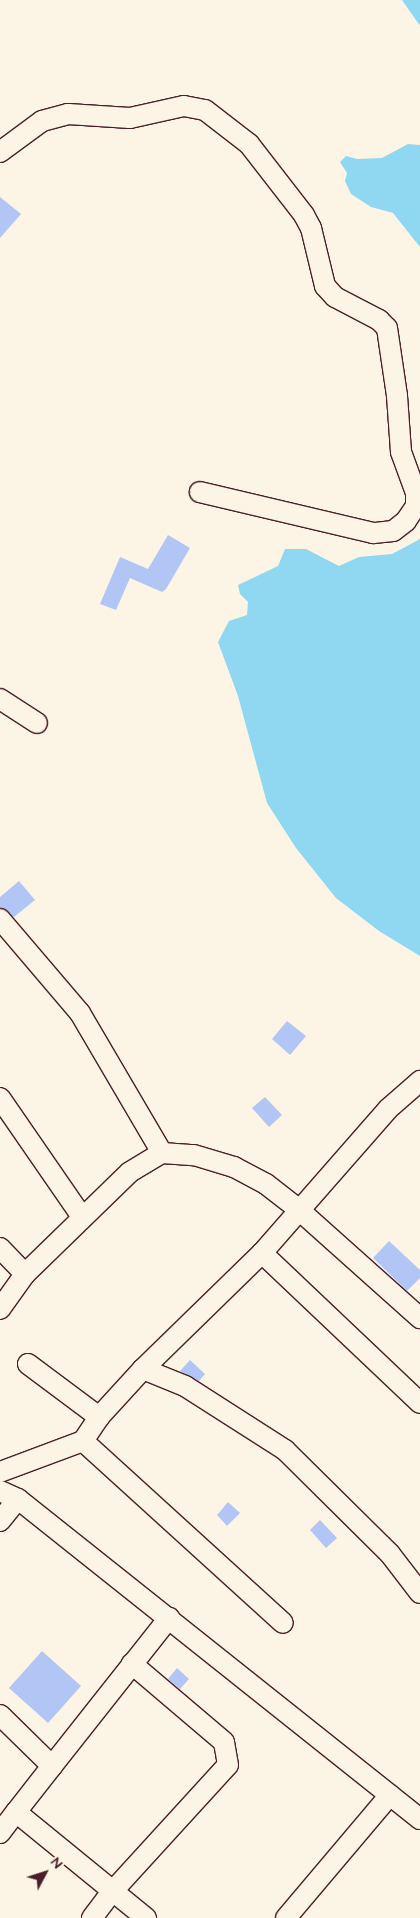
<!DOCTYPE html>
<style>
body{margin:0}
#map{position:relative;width:420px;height:1918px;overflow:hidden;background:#fcf5e5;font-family:"Architects Daughter",sans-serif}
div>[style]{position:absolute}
.water>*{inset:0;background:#90d7f2}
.building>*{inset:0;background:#b2c6f5}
.roads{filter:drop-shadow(1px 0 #4a1f2b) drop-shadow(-1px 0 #4a1f2b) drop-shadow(0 1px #4a1f2b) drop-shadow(0 -1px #4a1f2b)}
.minor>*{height:20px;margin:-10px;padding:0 10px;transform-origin:10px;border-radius:10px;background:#fcf5e5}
span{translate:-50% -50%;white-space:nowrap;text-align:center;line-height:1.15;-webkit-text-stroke:4px #fcf5e5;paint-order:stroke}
.north{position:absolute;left:20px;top:1848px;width:50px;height:50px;-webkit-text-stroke:4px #fcf5e5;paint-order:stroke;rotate:50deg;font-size:14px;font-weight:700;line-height:20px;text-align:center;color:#4a1f2b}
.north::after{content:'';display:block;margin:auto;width:18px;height:22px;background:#4a1f2b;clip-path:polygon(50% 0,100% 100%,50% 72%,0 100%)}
</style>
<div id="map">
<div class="water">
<i style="clip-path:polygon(402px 0,420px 0,420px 25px,418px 23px)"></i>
<i style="clip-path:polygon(408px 144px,420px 145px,420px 247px,393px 213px,371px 207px,351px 194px,345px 181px,347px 173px,340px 162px,346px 156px,357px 159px,382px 158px)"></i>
<i style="clip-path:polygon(420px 539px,420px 956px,379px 931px,336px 898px,296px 848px,267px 803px,238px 696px,218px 642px,229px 621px,247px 615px,248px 602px,240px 594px,238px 585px,278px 566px,285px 549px,306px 549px,339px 566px,359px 557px,392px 554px)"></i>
</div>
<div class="building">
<i style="clip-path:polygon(0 197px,21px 214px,0 238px)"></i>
<i style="clip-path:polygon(168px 535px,190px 548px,166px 589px,162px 592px,130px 578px,116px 610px,100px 604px,120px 557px,148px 569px)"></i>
<i style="clip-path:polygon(19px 881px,35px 900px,14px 917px,0 907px,0 897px)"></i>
<i style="clip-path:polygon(287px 1021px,306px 1036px,290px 1055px,272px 1039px)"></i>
<i style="clip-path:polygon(265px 1097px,282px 1115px,269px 1127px,252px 1108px)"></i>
<i style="clip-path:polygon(389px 1241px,420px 1270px,420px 1278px,407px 1291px,373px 1258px)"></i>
<i style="clip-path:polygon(190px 1360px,205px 1374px,199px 1381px,180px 1371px)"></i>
<i style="clip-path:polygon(228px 1502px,240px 1513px,227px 1526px,217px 1515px)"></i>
<i style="clip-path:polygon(320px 1520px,337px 1538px,326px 1548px,310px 1530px)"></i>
<i style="clip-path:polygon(42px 1651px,81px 1686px,48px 1723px,9px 1688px)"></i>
<i style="clip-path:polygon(177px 1668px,189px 1679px,180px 1689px,168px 1679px)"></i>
</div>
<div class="roads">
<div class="minor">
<i style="left:0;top:152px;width:52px;rotate:-36.4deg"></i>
<i style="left:42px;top:121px;width:27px;rotate:-15deg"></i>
<i style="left:68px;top:114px;width:62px;rotate:3.7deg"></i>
<i style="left:130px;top:118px;width:55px;rotate:-12.5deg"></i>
<i style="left:184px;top:106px;width:21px;rotate:11deg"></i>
<i style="left:205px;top:110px;width:56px;rotate:37.7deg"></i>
<i style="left:249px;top:144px;width:90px;rotate:52.2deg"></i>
<i style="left:304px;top:215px;width:15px;rotate:62deg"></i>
<i style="left:311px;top:228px;width:60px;rotate:76.4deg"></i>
<i style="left:325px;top:286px;width:15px;rotate:48deg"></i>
<i style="left:335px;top:297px;width:50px;rotate:27.6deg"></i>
<i style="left:379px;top:320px;width:11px;rotate:45deg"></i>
<i style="left:387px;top:328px;width:69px;rotate:81.6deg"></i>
<i style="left:397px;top:396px;width:56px;rotate:85.9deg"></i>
<i style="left:401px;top:452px;width:44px;rotate:69.9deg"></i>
<i style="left:416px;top:493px;width:13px;rotate:90deg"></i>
<i style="left:416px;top:506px;width:18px;rotate:124deg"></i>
<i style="left:406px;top:521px;width:16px;rotate:142deg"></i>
<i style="left:393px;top:531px;width:20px;rotate:174deg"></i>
<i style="left:373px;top:533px;width:178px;rotate:-166.7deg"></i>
<i style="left:0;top:699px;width:44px;rotate:33deg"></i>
<i style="left:0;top:919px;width:123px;rotate:49.6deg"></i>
<i style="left:80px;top:1013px;width:162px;rotate:59.6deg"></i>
<i style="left:162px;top:1153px;width:32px;rotate:4deg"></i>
<i style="left:194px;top:1155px;width:42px;rotate:16.7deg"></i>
<i style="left:234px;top:1167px;width:36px;rotate:28deg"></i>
<i style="left:266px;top:1184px;width:41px;rotate:38deg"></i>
<i style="left:298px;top:1209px;width:164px;rotate:41.8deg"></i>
<i style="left:0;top:1098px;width:145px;rotate:55.4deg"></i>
<i style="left:0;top:1248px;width:36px;rotate:46deg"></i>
<i style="left:25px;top:1274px;width:43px;rotate:125.5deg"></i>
<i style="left:262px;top:1253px;width:218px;rotate:43.5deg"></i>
<i style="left:25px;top:1274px;width:146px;rotate:-44.2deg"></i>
<i style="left:130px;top:1172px;width:37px;rotate:-31deg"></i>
<i style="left:28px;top:1364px;width:89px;rotate:36.7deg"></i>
<i style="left:143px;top:1369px;width:45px;rotate:22deg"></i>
<i style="left:185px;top:1386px;width:119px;rotate:32.6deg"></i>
<i style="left:285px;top:1450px;width:148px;rotate:44.7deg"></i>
<i style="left:390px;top:1554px;width:49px;rotate:52.4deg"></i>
<i style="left:83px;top:1441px;width:270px;rotate:42.3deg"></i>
<i style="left:0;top:1472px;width:89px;rotate:-20.5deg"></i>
<i style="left:83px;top:1441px;width:29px;rotate:-56deg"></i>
<i style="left:99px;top:1417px;width:65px;rotate:-47.5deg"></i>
<i style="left:143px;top:1369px;width:166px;rotate:-44.3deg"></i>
<i style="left:262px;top:1253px;width:191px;rotate:-48.8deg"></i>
<i style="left:388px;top:1109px;width:43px;rotate:-41.2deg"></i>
<i style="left:0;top:1491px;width:20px;rotate:24deg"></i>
<i style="left:0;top:1521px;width:28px;rotate:-51deg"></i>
<i style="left:18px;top:1499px;width:514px;rotate:38.52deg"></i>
<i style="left:0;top:1715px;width:73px;rotate:44.4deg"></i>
<i style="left:52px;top:1766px;width:58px;rotate:128deg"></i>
<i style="left:16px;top:1812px;width:168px;rotate:39.2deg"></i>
<i style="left:52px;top:1766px;width:189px;rotate:-51.7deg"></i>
<i style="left:0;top:1833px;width:26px;rotate:-53deg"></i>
<i style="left:92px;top:1918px;width:31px;rotate:-53deg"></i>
<i style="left:111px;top:1893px;width:173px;rotate:-47.6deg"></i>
<i style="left:228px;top:1765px;width:23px;rotate:-100deg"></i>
<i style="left:224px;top:1742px;width:121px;rotate:-139.7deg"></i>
<i style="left:286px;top:1918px;width:161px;rotate:-49.8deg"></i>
</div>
</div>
<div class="north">N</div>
</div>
